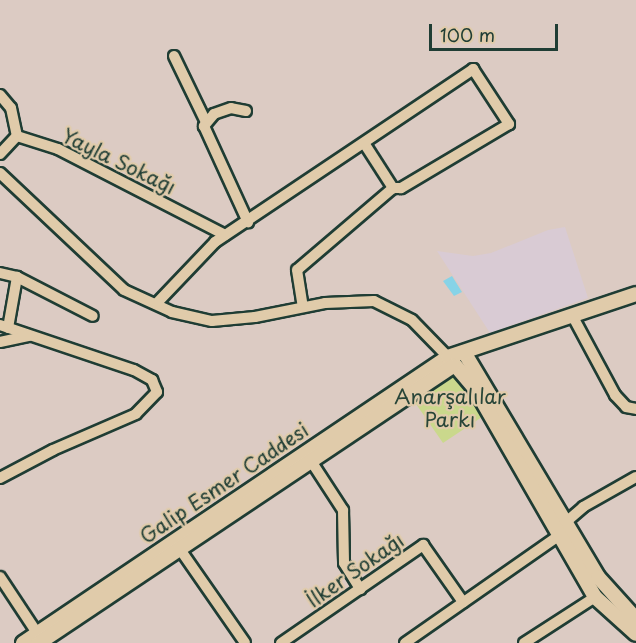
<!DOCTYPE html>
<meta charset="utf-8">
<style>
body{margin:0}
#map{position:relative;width:636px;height:643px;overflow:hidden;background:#dccbc3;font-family:"Playpen Sans",sans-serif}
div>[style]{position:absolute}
.built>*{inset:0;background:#d9cbd4}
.green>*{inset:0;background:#cad88c}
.water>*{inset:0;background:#87d3e7}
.roads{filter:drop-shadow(2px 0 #1f3d34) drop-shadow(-2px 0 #1f3d34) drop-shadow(0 2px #1f3d34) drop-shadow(0 -2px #1f3d34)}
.minor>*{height:10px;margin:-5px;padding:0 5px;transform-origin:5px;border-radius:5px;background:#e0cbaa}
.tertiary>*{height:14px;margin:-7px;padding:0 7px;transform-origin:7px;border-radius:7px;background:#e0cbaa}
span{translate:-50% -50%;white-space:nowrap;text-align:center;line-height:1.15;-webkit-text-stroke:4.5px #e0cbaa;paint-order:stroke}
.street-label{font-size:20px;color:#1f3d34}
.park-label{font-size:20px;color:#284538}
.scale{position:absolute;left:429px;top:24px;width:129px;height:27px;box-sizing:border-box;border:3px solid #1f3d34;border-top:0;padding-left:8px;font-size:18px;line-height:21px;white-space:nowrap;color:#1f3d34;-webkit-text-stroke:4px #e0cbaa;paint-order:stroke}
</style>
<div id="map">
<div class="built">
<i style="clip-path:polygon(565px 227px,588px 298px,490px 333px,437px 251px,473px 256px,491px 253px,548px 230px)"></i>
</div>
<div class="green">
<i style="clip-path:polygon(454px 375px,467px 386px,485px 415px,443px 443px,414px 401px)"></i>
</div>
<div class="water">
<i style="clip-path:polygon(452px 276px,462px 292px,454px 296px,443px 281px)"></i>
</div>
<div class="roads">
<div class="minor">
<i style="left:174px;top:56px;width:71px;rotate:64.2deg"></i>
<i style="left:0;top:95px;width:17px;rotate:50deg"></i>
<i style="left:11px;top:108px;width:29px;rotate:78deg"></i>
<i style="left:246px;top:111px;width:15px;rotate:-169deg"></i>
<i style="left:231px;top:108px;width:18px;rotate:161deg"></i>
<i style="left:214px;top:114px;width:16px;rotate:130deg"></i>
<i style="left:204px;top:126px;width:106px;rotate:65.4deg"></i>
<i style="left:364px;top:143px;width:54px;rotate:57.2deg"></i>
<i style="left:0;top:154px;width:25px;rotate:-47deg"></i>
<i style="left:17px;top:136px;width:43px;rotate:17.6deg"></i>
<i style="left:58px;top:149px;width:188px;rotate:27.2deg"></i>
<i style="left:0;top:173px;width:170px;rotate:43.3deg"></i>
<i style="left:124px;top:290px;width:53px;rotate:24.6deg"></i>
<i style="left:172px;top:312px;width:41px;rotate:12.7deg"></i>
<i style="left:212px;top:321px;width:43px;rotate:-5.3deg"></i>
<i style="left:255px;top:317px;width:71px;rotate:-11.3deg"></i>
<i style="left:325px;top:303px;width:49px;rotate:-2.3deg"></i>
<i style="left:374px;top:301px;width:42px;rotate:26.6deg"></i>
<i style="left:412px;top:320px;width:52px;rotate:45.8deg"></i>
<i style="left:0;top:273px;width:17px;rotate:13deg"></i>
<i style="left:17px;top:277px;width:85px;rotate:27.2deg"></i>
<i style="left:156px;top:304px;width:86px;rotate:-46.4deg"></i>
<i style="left:215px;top:242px;width:311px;rotate:-33.8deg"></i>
<i style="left:473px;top:69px;width:66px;rotate:56.8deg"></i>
<i style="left:509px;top:124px;width:126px;rotate:149.3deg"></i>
<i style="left:401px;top:188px;width:8px;rotate:180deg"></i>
<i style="left:393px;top:188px;width:126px;rotate:139.5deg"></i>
<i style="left:297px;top:270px;width:37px;rotate:81deg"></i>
<i style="left:572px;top:315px;width:91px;rotate:61.7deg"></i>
<i style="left:615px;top:395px;width:16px;rotate:47deg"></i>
<i style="left:626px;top:407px;width:10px;rotate:11deg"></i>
<i style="left:0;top:325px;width:141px;rotate:18.6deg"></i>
<i style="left:134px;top:370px;width:21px;rotate:29deg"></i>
<i style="left:152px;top:380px;width:13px;rotate:67deg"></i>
<i style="left:157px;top:392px;width:30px;rotate:134deg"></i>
<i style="left:136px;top:414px;width:90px;rotate:156.6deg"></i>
<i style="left:53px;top:450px;width:60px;rotate:152.2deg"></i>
<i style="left:8px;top:328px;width:52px;rotate:-80deg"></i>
<i style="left:0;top:342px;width:30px;rotate:-12deg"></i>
<i style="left:311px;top:461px;width:59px;rotate:56.9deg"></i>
<i style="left:343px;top:510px;width:53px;rotate:88.9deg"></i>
<i style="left:344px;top:563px;width:31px;rotate:58deg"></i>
<i style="left:566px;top:522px;width:23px;rotate:-41deg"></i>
<i style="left:583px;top:507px;width:61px;rotate:-29.5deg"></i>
<i style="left:177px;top:545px;width:119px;rotate:55.2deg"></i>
<i style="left:0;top:577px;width:74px;rotate:56.5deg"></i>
<i style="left:281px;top:643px;width:173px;rotate:-34.6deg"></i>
<i style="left:423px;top:545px;width:70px;rotate:54.9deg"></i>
<i style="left:405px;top:643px;width:185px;rotate:-34.9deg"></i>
<i style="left:524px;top:643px;width:85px;rotate:-32.9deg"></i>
</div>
<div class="tertiary">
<i style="left:464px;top:352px;width:262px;rotate:59.2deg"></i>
<i style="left:598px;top:577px;width:57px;rotate:47.9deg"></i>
<i style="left:449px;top:358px;width:42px;rotate:49.8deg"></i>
<i style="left:476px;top:390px;width:239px;rotate:60.1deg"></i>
<i style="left:595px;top:597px;width:55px;rotate:42.1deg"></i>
<i style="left:23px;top:643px;width:512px;rotate:-33.94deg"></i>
<i style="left:448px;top:357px;width:198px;rotate:-18.5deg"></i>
<i style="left:39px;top:643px;width:498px;rotate:-33.8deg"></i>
</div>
</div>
<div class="street-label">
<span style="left:119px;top:161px;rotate:26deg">Yayla Sokağı</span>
<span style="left:224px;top:483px;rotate:-34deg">Galip Esmer Caddesi</span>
<span style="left:355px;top:570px;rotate:-35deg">İlker Sokağı</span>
</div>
<div class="park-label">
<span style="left:450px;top:408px">Anarşalılar<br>Parkı</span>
</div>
<div class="scale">100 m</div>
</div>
